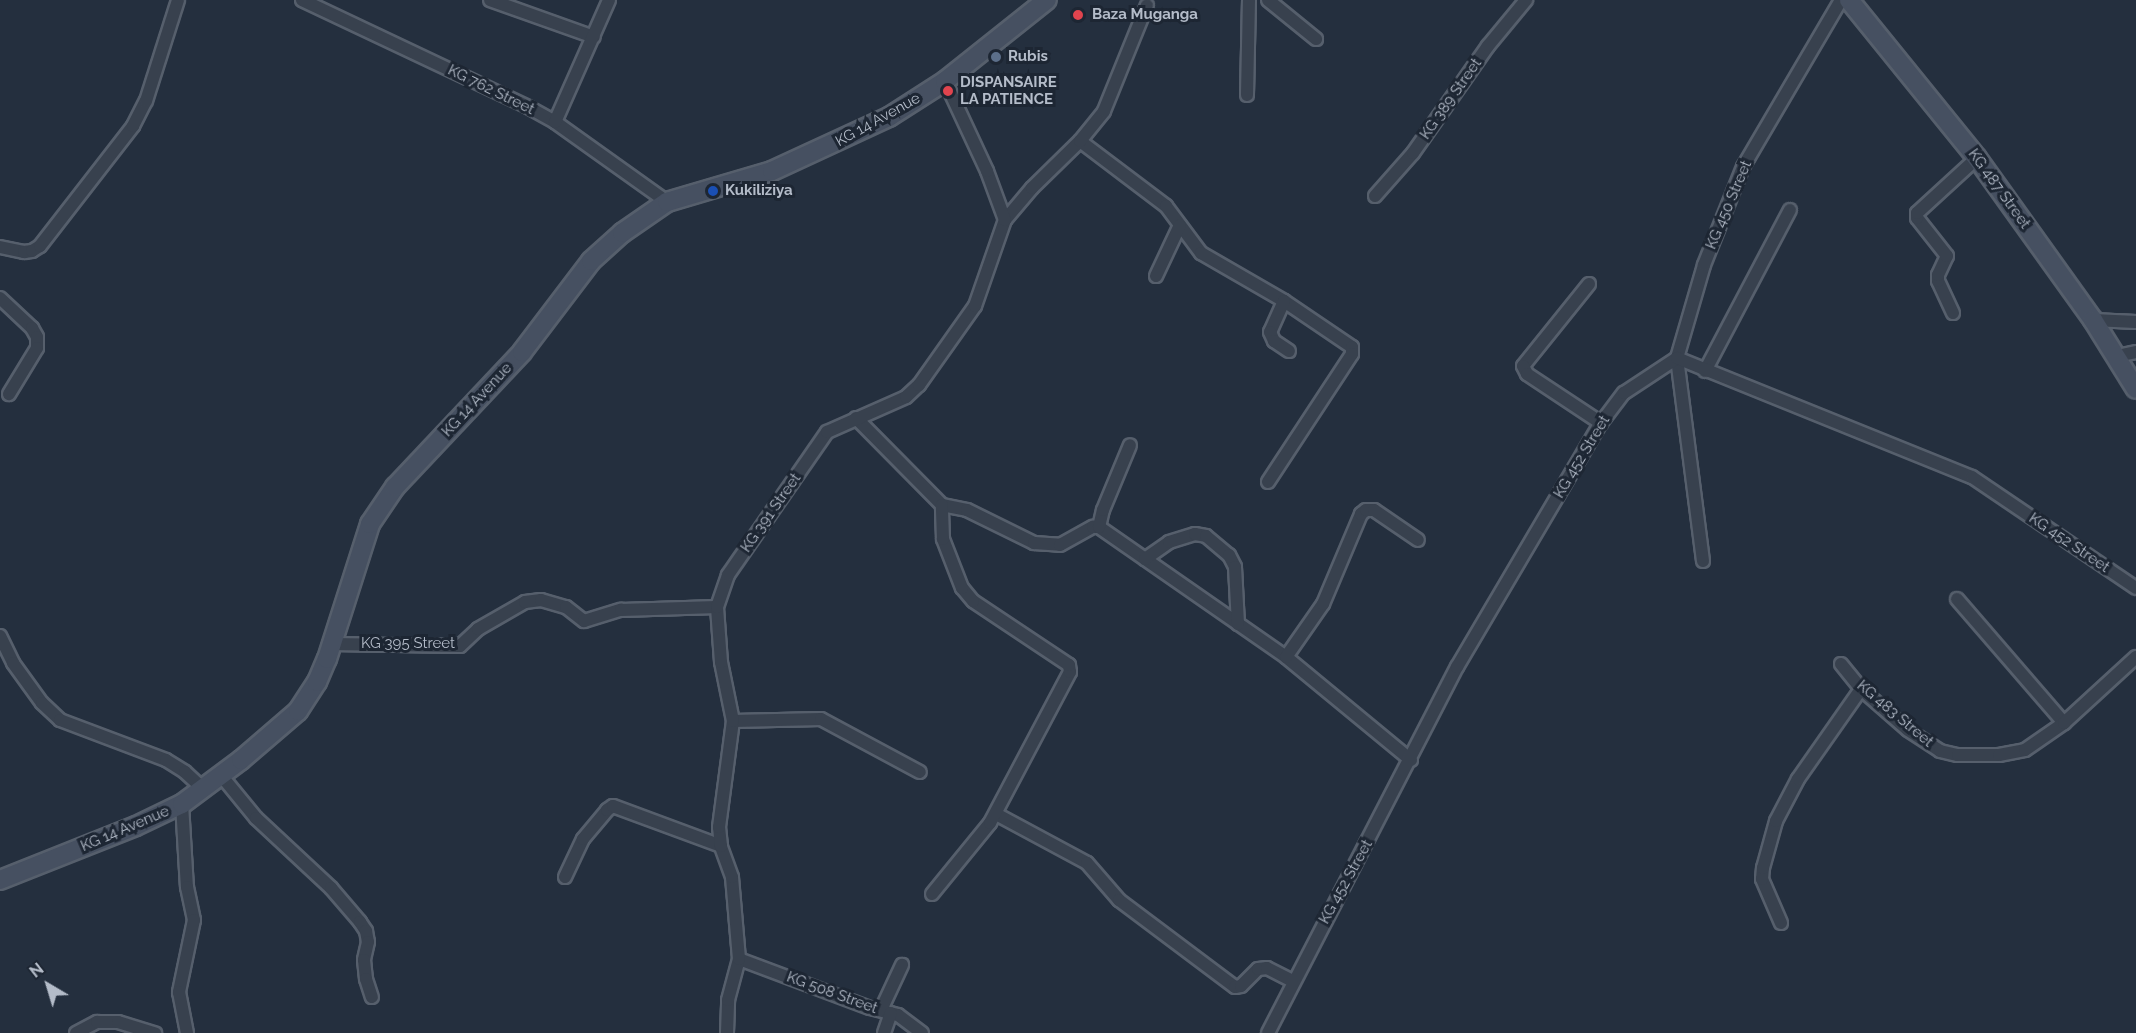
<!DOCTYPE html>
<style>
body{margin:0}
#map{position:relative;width:2136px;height:1033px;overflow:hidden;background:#242f3e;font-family:Raleway,sans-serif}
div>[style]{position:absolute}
.roads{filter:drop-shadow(2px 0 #565f6c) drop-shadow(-2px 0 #565f6c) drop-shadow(0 2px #565f6c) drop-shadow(0 -2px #565f6c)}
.street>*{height:12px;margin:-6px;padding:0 6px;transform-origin:6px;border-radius:6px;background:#38414e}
.secondary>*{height:18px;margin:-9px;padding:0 9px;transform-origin:9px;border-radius:9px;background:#465061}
.dots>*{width:16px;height:16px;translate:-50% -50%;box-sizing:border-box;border:3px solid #1d2633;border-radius:50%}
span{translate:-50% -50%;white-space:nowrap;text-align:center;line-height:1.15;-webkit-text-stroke:6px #1d2633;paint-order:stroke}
.poi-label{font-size:15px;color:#b4bcc9;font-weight:700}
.left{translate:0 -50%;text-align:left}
.street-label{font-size:15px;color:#b4bcc9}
.north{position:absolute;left:18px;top:955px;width:60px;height:60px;-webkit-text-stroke:4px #1d2633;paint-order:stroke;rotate:322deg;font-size:16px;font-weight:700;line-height:24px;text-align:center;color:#b4bcc9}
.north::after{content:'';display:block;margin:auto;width:21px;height:27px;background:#b4bcc9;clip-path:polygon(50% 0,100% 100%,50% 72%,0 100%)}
</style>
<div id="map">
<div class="roads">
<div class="street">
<i style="left:302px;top:0;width:250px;rotate:25.3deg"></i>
<i style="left:528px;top:107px;width:31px;rotate:29deg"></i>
<i style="left:555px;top:122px;width:138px;rotate:35.5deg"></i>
<i style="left:490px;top:0;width:110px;rotate:19.6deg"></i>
<i style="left:1268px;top:0;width:62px;rotate:39.1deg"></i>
<i style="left:1247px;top:95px;width:95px;rotate:-88.8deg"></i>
<i style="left:555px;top:122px;width:133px;rotate:-66.1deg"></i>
<i style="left:1080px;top:141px;width:108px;rotate:37.1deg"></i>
<i style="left:1166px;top:206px;width:59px;rotate:53.3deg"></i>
<i style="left:1201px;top:253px;width:96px;rotate:30deg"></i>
<i style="left:1284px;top:301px;width:82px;rotate:34.1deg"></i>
<i style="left:1352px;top:347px;width:7px;rotate:90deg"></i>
<i style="left:1352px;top:354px;width:153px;rotate:123.3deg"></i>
<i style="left:1375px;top:196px;width:57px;rotate:-48.5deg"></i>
<i style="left:1413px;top:153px;width:131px;rotate:-55deg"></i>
<i style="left:1488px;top:46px;width:60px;rotate:-50.4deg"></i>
<i style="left:1005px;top:220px;width:42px;rotate:-49.8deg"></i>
<i style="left:1032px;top:188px;width:67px;rotate:-44.4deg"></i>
<i style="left:1080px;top:141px;width:38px;rotate:-51deg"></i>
<i style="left:1104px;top:111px;width:114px;rotate:-67.9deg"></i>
<i style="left:0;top:247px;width:25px;rotate:12deg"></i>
<i style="left:24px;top:252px;width:8px;rotate:-7deg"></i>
<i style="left:32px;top:251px;width:9px;rotate:-32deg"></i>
<i style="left:40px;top:246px;width:152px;rotate:-52.2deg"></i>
<i style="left:133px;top:126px;width:28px;rotate:-63deg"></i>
<i style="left:146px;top:101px;width:106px;rotate:-72.4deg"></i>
<i style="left:1156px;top:276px;width:56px;rotate:-64.8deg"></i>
<i style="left:1589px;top:284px;width:105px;rotate:128.8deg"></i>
<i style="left:1523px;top:366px;width:9px;rotate:63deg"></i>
<i style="left:1527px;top:374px;width:89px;rotate:33.5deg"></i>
<i style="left:0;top:298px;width:44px;rotate:43.2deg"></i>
<i style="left:32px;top:328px;width:10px;rotate:61deg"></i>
<i style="left:37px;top:337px;width:11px;rotate:90deg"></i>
<i style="left:37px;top:348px;width:54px;rotate:121.3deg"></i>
<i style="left:1284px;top:301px;width:34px;rotate:114deg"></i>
<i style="left:1270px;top:332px;width:10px;rotate:66deg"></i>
<i style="left:1274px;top:341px;width:18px;rotate:34deg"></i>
<i style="left:1953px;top:313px;width:35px;rotate:-115deg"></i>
<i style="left:1938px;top:281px;width:6px;rotate:-90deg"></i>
<i style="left:1938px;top:275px;width:21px;rotate:-65deg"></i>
<i style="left:1947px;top:256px;width:48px;rotate:-128.3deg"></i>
<i style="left:1917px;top:218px;width:5px;rotate:-90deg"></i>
<i style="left:1917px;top:213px;width:81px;rotate:-42.5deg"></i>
<i style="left:2093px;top:320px;width:43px;rotate:2.7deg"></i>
<i style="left:2117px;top:356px;width:19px;rotate:-12deg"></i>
<i style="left:1705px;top:371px;width:182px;rotate:-62.2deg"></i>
<i style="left:856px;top:418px;width:122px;rotate:45.3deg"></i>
<i style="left:942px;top:505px;width:25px;rotate:11deg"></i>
<i style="left:967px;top:510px;width:75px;rotate:26.2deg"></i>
<i style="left:1034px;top:543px;width:26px;rotate:4deg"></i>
<i style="left:1060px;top:545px;width:38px;rotate:-29deg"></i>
<i style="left:1093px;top:527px;width:6px"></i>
<i style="left:1099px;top:527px;width:228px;rotate:34.8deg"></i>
<i style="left:1286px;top:657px;width:162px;rotate:39.5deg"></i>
<i style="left:1099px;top:527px;width:17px;rotate:-77deg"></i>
<i style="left:1103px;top:510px;width:70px;rotate:-67.4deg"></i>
<i style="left:1145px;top:559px;width:29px;rotate:-35deg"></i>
<i style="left:1169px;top:542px;width:27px;rotate:-17deg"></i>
<i style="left:1195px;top:534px;width:11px;rotate:10deg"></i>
<i style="left:1206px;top:536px;width:30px;rotate:40deg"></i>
<i style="left:1229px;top:555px;width:13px;rotate:63deg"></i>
<i style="left:1235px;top:567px;width:57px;rotate:87deg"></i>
<i style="left:1703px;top:561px;width:205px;rotate:-97.3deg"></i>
<i style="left:1677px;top:358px;width:97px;rotate:-73.8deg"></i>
<i style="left:1704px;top:265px;width:105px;rotate:-68.3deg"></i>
<i style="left:1743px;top:167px;width:194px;rotate:-59.6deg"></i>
<i style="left:1957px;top:599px;width:164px;rotate:49.2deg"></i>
<i style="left:0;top:636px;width:30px;rotate:64deg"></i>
<i style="left:13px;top:663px;width:49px;rotate:54.1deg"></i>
<i style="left:42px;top:703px;width:25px;rotate:43deg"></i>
<i style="left:60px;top:720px;width:113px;rotate:20.7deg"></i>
<i style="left:166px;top:760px;width:22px;rotate:32deg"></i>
<i style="left:185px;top:772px;width:23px;rotate:43deg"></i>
<i style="left:331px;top:644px;width:129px;rotate:0.9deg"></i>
<i style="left:460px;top:646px;width:25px;rotate:-43deg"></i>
<i style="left:478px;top:629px;width:54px;rotate:-29.9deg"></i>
<i style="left:525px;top:602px;width:16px;rotate:-7deg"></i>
<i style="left:541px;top:600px;width:26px;rotate:16deg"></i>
<i style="left:566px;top:607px;width:23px;rotate:38deg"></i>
<i style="left:584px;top:621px;width:39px;rotate:-17deg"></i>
<i style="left:621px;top:610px;width:96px;rotate:-1.8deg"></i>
<i style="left:1286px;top:657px;width:65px;rotate:-55.1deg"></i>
<i style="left:1323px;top:604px;width:98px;rotate:-67.1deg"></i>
<i style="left:1361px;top:514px;width:6px;rotate:-39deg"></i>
<i style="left:1366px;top:510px;width:8px"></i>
<i style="left:1374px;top:510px;width:53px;rotate:34.3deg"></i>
<i style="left:1841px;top:664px;width:32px;rotate:51deg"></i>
<i style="left:1861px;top:689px;width:62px;rotate:41.1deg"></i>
<i style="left:1908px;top:730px;width:38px;rotate:33deg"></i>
<i style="left:1940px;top:751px;width:18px;rotate:13deg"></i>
<i style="left:1958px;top:755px;width:41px"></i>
<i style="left:1999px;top:755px;width:26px;rotate:-11deg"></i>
<i style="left:2025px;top:750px;width:47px;rotate:-34.7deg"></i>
<i style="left:2064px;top:723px;width:98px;rotate:-42.5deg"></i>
<i style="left:733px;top:721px;width:88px;rotate:-1.3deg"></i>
<i style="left:821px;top:719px;width:112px;rotate:28.2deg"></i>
<i style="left:220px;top:774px;width:57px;rotate:50.7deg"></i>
<i style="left:256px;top:818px;width:103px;rotate:43deg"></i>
<i style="left:331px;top:888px;width:45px;rotate:49.5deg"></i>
<i style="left:360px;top:922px;width:11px;rotate:56deg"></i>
<i style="left:366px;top:931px;width:11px;rotate:80deg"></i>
<i style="left:368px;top:942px;width:18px;rotate:103deg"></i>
<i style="left:364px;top:960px;width:19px;rotate:84deg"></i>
<i style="left:366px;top:979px;width:19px;rotate:72deg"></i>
<i style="left:182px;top:804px;width:83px;rotate:86.6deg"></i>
<i style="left:187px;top:887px;width:34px;rotate:78deg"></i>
<i style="left:194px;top:920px;width:74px;rotate:101.8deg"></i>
<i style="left:179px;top:992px;width:42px;rotate:79deg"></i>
<i style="left:996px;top:814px;width:103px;rotate:28.3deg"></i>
<i style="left:1087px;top:863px;width:49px;rotate:49.1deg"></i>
<i style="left:1119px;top:900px;width:145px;rotate:36.9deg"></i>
<i style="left:1235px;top:987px;width:6px;rotate:-9deg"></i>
<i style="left:1241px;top:986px;width:24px;rotate:-45deg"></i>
<i style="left:1258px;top:969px;width:9px;rotate:-6deg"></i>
<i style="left:1267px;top:968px;width:29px;rotate:27deg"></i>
<i style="left:565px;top:877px;width:42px;rotate:-64.7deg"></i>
<i style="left:583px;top:839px;width:38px;rotate:-50deg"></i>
<i style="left:607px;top:810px;width:7px;rotate:-34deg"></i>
<i style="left:613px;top:806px;width:115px;rotate:20.3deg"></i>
<i style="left:932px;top:894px;width:92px;rotate:-50.8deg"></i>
<i style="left:990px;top:823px;width:171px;rotate:-62.1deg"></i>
<i style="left:1070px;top:672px;width:7px;rotate:-98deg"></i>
<i style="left:1069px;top:665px;width:115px;rotate:-146.3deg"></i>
<i style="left:973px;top:601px;width:17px;rotate:-130deg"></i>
<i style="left:962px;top:588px;width:53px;rotate:-111.2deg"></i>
<i style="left:943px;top:539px;width:34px;rotate:-92deg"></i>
<i style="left:1781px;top:923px;width:48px;rotate:-113.4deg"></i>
<i style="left:1762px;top:879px;width:11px;rotate:-85deg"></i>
<i style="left:1763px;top:868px;width:49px;rotate:-74.5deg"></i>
<i style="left:1776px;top:821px;width:47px;rotate:-62.4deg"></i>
<i style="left:1798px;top:779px;width:110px;rotate:-55deg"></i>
<i style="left:739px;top:959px;width:140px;rotate:20.5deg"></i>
<i style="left:870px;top:1008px;width:29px;rotate:14deg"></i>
<i style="left:898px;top:1015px;width:30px;rotate:37deg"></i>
<i style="left:881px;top:1010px;width:50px;rotate:-65deg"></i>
<i style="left:76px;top:1033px;width:24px;rotate:-28deg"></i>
<i style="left:97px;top:1022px;width:21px"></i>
<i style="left:118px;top:1022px;width:39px;rotate:17deg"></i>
<i style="left:727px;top:1033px;width:33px;rotate:-88deg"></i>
<i style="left:728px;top:1000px;width:42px;rotate:-75deg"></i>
<i style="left:739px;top:959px;width:82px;rotate:-94.9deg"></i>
<i style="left:732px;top:877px;width:33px;rotate:-110deg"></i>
<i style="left:721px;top:846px;width:19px;rotate:-96deg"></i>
<i style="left:719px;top:827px;width:107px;rotate:-82.5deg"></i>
<i style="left:733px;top:721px;width:60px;rotate:-101.5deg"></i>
<i style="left:721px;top:662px;width:55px;rotate:-94.2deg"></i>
<i style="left:717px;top:607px;width:34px;rotate:-71deg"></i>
<i style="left:728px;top:575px;width:174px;rotate:-55.3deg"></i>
<i style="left:827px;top:432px;width:86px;rotate:-23.9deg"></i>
<i style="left:906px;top:397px;width:18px;rotate:-43deg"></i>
<i style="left:919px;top:385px;width:97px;rotate:-54.7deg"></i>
<i style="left:975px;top:306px;width:91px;rotate:-70.8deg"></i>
<i style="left:1005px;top:220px;width:52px;rotate:-110.2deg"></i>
<i style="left:987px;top:171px;width:99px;rotate:-115deg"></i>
<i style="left:884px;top:1033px;width:21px;rotate:-71deg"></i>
<i style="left:1268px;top:1033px;width:412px;rotate:-62.7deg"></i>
<i style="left:1457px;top:667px;width:283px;rotate:-59.5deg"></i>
<i style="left:1601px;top:423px;width:38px;rotate:-53deg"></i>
<i style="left:1624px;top:393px;width:64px;rotate:-33.4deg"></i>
<i style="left:1677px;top:358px;width:318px;rotate:22deg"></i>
<i style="left:1972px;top:477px;width:198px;rotate:34.1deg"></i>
</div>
<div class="secondary">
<i style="left:1849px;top:0;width:203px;rotate:51deg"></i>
<i style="left:1977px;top:158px;width:199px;rotate:54.4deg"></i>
<i style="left:2093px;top:320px;width:81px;rotate:58.1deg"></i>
<i style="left:0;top:880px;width:146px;rotate:-21.7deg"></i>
<i style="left:136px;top:826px;width:51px;rotate:-25.6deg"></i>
<i style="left:182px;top:804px;width:74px;rotate:-36.7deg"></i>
<i style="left:241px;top:760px;width:75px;rotate:-40.7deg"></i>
<i style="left:298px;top:711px;width:35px;rotate:-57deg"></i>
<i style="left:317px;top:682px;width:25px;rotate:-67deg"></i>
<i style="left:327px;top:659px;width:142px;rotate:-72.3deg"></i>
<i style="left:370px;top:524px;width:45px;rotate:-56deg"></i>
<i style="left:395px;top:487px;width:185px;rotate:-46.7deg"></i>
<i style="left:522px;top:352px;width:114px;rotate:-52.8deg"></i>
<i style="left:591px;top:261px;width:42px;rotate:-42.1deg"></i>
<i style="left:622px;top:233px;width:55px;rotate:-34.6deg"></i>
<i style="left:667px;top:202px;width:109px;rotate:-16.4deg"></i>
<i style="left:772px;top:171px;width:129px;rotate:-24.8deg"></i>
<i style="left:889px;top:117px;width:67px;rotate:-32.7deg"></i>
<i style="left:945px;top:81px;width:130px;rotate:-38.5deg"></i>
</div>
</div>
<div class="dots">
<i style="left:1078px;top:15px;background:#e0444e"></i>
<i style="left:996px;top:57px;background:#5c6f8a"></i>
<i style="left:948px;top:91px;background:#e0444e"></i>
<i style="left:713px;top:191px;background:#1a4fb4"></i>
</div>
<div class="poi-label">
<span class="left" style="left:1092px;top:15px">Baza Muganga</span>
<span class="left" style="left:1008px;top:57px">Rubis</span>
<span class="left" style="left:960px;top:91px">DISPANSAIRE<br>LA PATIENCE</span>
<span class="left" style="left:725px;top:191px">Kukiliziya</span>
</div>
<div class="street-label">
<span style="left:491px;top:90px;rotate:26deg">KG 762 Street</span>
<span style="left:1451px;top:99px;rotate:-55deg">KG 389 Street</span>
<span style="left:878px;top:120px;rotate:-29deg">KG 14 Avenue</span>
<span style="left:1999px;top:189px;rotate:54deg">KG 487 Street</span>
<span style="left:1729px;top:205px;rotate:-67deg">KG 450 Street</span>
<span style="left:477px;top:400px;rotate:-47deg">KG 14 Avenue</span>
<span style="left:1582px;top:457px;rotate:-59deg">KG 452 Street</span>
<span style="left:771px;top:513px;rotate:-55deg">KG 391 Street</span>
<span style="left:2069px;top:543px;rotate:34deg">KG 452 Street</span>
<span style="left:408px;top:644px">KG 395 Street</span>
<span style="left:1895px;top:714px;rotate:40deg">KG 483 Street</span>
<span style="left:125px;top:829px;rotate:-23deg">KG 14 Avenue</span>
<span style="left:1346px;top:882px;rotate:-61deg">KG 452 Street</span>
<span style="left:832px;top:993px;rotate:20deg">KG 508 Street</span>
</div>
<div class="north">N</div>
</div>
